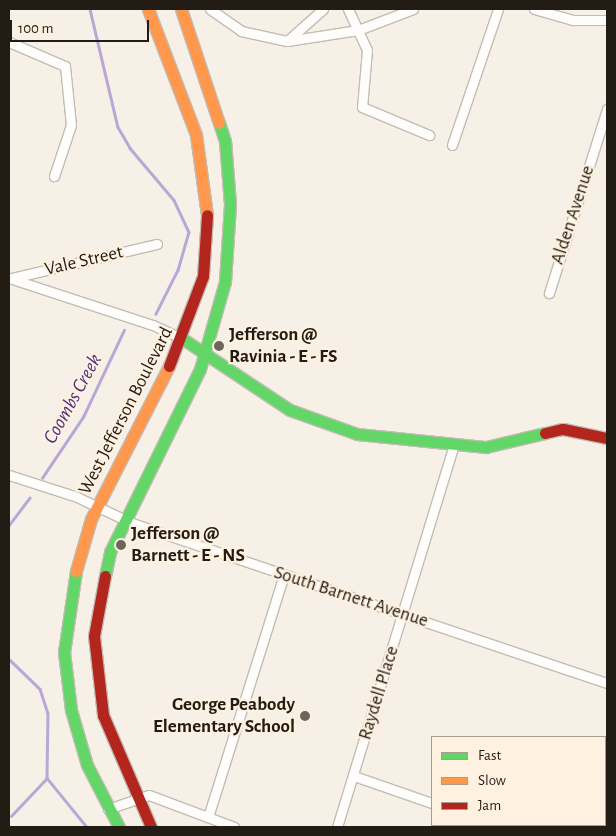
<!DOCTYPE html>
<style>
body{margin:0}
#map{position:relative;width:616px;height:836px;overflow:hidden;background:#f7f0e7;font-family:"Alegreya Sans",sans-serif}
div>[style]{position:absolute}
.stream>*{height:2.5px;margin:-1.25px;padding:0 1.25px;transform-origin:1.25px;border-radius:1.25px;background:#b8a8d5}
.roads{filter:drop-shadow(1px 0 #c2bcb4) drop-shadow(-1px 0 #c2bcb4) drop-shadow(0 1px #c2bcb4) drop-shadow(0 -1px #c2bcb4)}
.street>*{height:9px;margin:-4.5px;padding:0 4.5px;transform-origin:4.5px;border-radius:4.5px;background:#fefdfb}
.fast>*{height:11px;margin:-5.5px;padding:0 5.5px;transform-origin:5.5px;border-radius:5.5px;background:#63d668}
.slow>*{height:11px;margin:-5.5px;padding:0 5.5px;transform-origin:5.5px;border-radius:5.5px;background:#ff974d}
.jam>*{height:11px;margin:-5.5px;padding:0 5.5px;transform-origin:5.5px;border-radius:5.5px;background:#b3261e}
.dots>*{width:14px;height:14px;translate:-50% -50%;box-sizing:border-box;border:2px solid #fef1e0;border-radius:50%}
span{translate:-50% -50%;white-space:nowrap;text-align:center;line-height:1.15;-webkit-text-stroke:4.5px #fef1e0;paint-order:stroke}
.street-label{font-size:19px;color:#221c15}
.poi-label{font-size:19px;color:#221c15;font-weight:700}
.left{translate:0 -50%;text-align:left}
.right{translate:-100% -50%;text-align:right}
.water-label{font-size:20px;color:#4f3181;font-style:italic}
.frame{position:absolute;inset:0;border:10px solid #221c15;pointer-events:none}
.legend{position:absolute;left:431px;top:736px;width:175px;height:90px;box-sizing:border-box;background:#fef1e0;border:1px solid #a69c8f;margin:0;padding:6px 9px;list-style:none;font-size:15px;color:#221c15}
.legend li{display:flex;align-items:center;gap:10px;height:25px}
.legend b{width:25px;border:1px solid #a69c8f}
.scale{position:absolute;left:10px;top:20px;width:139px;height:22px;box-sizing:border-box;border:2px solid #221c15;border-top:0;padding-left:6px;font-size:15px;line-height:18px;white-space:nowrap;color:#221c15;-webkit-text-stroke:4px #fef1e0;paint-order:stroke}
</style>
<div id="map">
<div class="stream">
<i style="left:90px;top:9px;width:121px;rotate:76.7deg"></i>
<i style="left:118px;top:127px;width:24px;rotate:60deg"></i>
<i style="left:130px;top:148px;width:68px;rotate:49.8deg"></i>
<i style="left:174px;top:200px;width:35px;rotate:65deg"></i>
<i style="left:189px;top:232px;width:40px;rotate:106deg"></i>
<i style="left:178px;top:270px;width:49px;rotate:116.6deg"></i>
<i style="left:42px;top:478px;width:73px;rotate:-56.1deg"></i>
<i style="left:83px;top:417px;width:96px;rotate:-64.8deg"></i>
<i style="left:9px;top:525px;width:34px;rotate:-53deg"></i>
<i style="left:9px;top:659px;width:43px;rotate:44.1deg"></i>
<i style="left:40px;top:689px;width:25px;rotate:72deg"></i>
<i style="left:48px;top:713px;width:65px;rotate:90.9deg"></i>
<i style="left:47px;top:778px;width:63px;rotate:50.8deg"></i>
<i style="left:11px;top:816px;width:52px;rotate:-46.5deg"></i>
</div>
<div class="roads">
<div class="street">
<i style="left:210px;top:9px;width:38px;rotate:35deg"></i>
<i style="left:241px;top:31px;width:47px;rotate:12.3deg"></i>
<i style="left:287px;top:41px;width:72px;rotate:-8.8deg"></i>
<i style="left:358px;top:30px;width:59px;rotate:-20.9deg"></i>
<i style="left:348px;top:9px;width:45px;rotate:65.1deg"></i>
<i style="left:367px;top:50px;width:57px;rotate:95deg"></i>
<i style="left:362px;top:107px;width:73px;rotate:22.7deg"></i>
<i style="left:534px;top:9px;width:41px;rotate:15.8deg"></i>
<i style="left:573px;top:20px;width:34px"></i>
<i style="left:287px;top:41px;width:48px;rotate:-41.6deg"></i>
<i style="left:9px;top:42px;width:61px;rotate:23.2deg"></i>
<i style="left:65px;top:66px;width:59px;rotate:84.2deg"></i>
<i style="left:71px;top:125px;width:54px;rotate:108.4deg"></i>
<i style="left:452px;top:145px;width:144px;rotate:-71.3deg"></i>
<i style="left:9px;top:278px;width:151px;rotate:18.1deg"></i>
<i style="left:153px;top:325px;width:33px;rotate:25deg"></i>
<i style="left:12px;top:278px;width:149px;rotate:-13.2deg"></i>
<i style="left:549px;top:293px;width:193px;rotate:-72.5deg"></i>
<i style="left:9px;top:475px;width:71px;rotate:17.9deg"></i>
<i style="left:77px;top:497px;width:61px;rotate:25.3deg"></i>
<i style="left:132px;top:523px;width:501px;rotate:18.62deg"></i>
<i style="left:354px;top:776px;width:83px;rotate:19.1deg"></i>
<i style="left:108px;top:809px;width:43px;rotate:-18.9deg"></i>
<i style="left:149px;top:795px;width:91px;rotate:20.6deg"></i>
<i style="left:208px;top:817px;width:254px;rotate:-72.6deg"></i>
<i style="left:497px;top:825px;width:8px;rotate:14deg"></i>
<i style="left:337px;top:827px;width:400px;rotate:-73deg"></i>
</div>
<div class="fast">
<i style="left:183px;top:339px;width:128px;rotate:33.6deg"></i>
<i style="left:290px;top:410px;width:71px;rotate:19.7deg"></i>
<i style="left:357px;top:434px;width:130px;rotate:5.8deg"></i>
<i style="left:486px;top:447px;width:61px;rotate:-13.3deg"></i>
<i style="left:76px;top:571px;width:82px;rotate:98.4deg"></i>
<i style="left:64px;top:652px;width:58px;rotate:83.1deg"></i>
<i style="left:71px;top:710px;width:57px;rotate:73.8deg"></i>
<i style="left:87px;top:765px;width:70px;rotate:62.7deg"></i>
<i style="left:105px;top:576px;width:25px;rotate:-78deg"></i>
<i style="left:110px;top:552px;width:204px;rotate:-63.8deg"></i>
<i style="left:200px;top:369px;width:91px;rotate:-74deg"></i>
<i style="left:225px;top:282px;width:78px;rotate:-86.3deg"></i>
<i style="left:230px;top:204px;width:63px;rotate:-94.5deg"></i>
<i style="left:225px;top:141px;width:19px;rotate:-108deg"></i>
</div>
<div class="slow">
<i style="left:148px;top:9px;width:135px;rotate:69.1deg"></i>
<i style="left:196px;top:135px;width:81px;rotate:82.2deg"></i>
<i style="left:181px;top:9px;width:120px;rotate:71.6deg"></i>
<i style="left:76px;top:571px;width:54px;rotate:-73.9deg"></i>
<i style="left:91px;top:519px;width:172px;rotate:-63deg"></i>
</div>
<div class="jam">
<i style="left:169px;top:366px;width:96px;rotate:-69.3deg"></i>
<i style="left:203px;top:276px;width:61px;rotate:-86.2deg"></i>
<i style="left:545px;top:433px;width:18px;rotate:-13deg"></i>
<i style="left:563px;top:429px;width:45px;rotate:11.6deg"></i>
<i style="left:105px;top:576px;width:61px;rotate:100.4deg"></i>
<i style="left:94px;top:636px;width:80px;rotate:83.5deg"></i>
<i style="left:103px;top:715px;width:122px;rotate:66.8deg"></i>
</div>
</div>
<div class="dots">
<i style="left:219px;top:346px;background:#6d665e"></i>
<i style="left:121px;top:545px;background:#6d665e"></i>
<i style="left:305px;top:716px;background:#6d665e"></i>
</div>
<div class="street-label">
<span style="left:573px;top:215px;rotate:-72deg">Alden Avenue</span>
<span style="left:84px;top:261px;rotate:-13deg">Vale Street</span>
<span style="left:126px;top:411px;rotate:-63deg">West Jefferson Boulevard</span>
<span style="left:351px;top:597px;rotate:18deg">South Barnett Avenue</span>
<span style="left:379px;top:693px;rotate:-73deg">Raydell Place</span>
</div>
<div class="poi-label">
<span class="left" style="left:229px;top:346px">Jefferson @<br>Ravinia - E - FS</span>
<span class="left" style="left:131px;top:545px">Jefferson @<br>Barnett - E - NS</span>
<span class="right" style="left:295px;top:716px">George Peabody<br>Elementary School</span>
</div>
<div class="water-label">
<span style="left:73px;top:399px;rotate:-61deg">Coombs Creek</span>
</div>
<div class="frame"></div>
<ul class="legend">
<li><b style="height:6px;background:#63d668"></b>Fast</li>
<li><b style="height:6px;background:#ff974d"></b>Slow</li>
<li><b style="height:6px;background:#b3261e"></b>Jam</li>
</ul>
<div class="scale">100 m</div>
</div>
